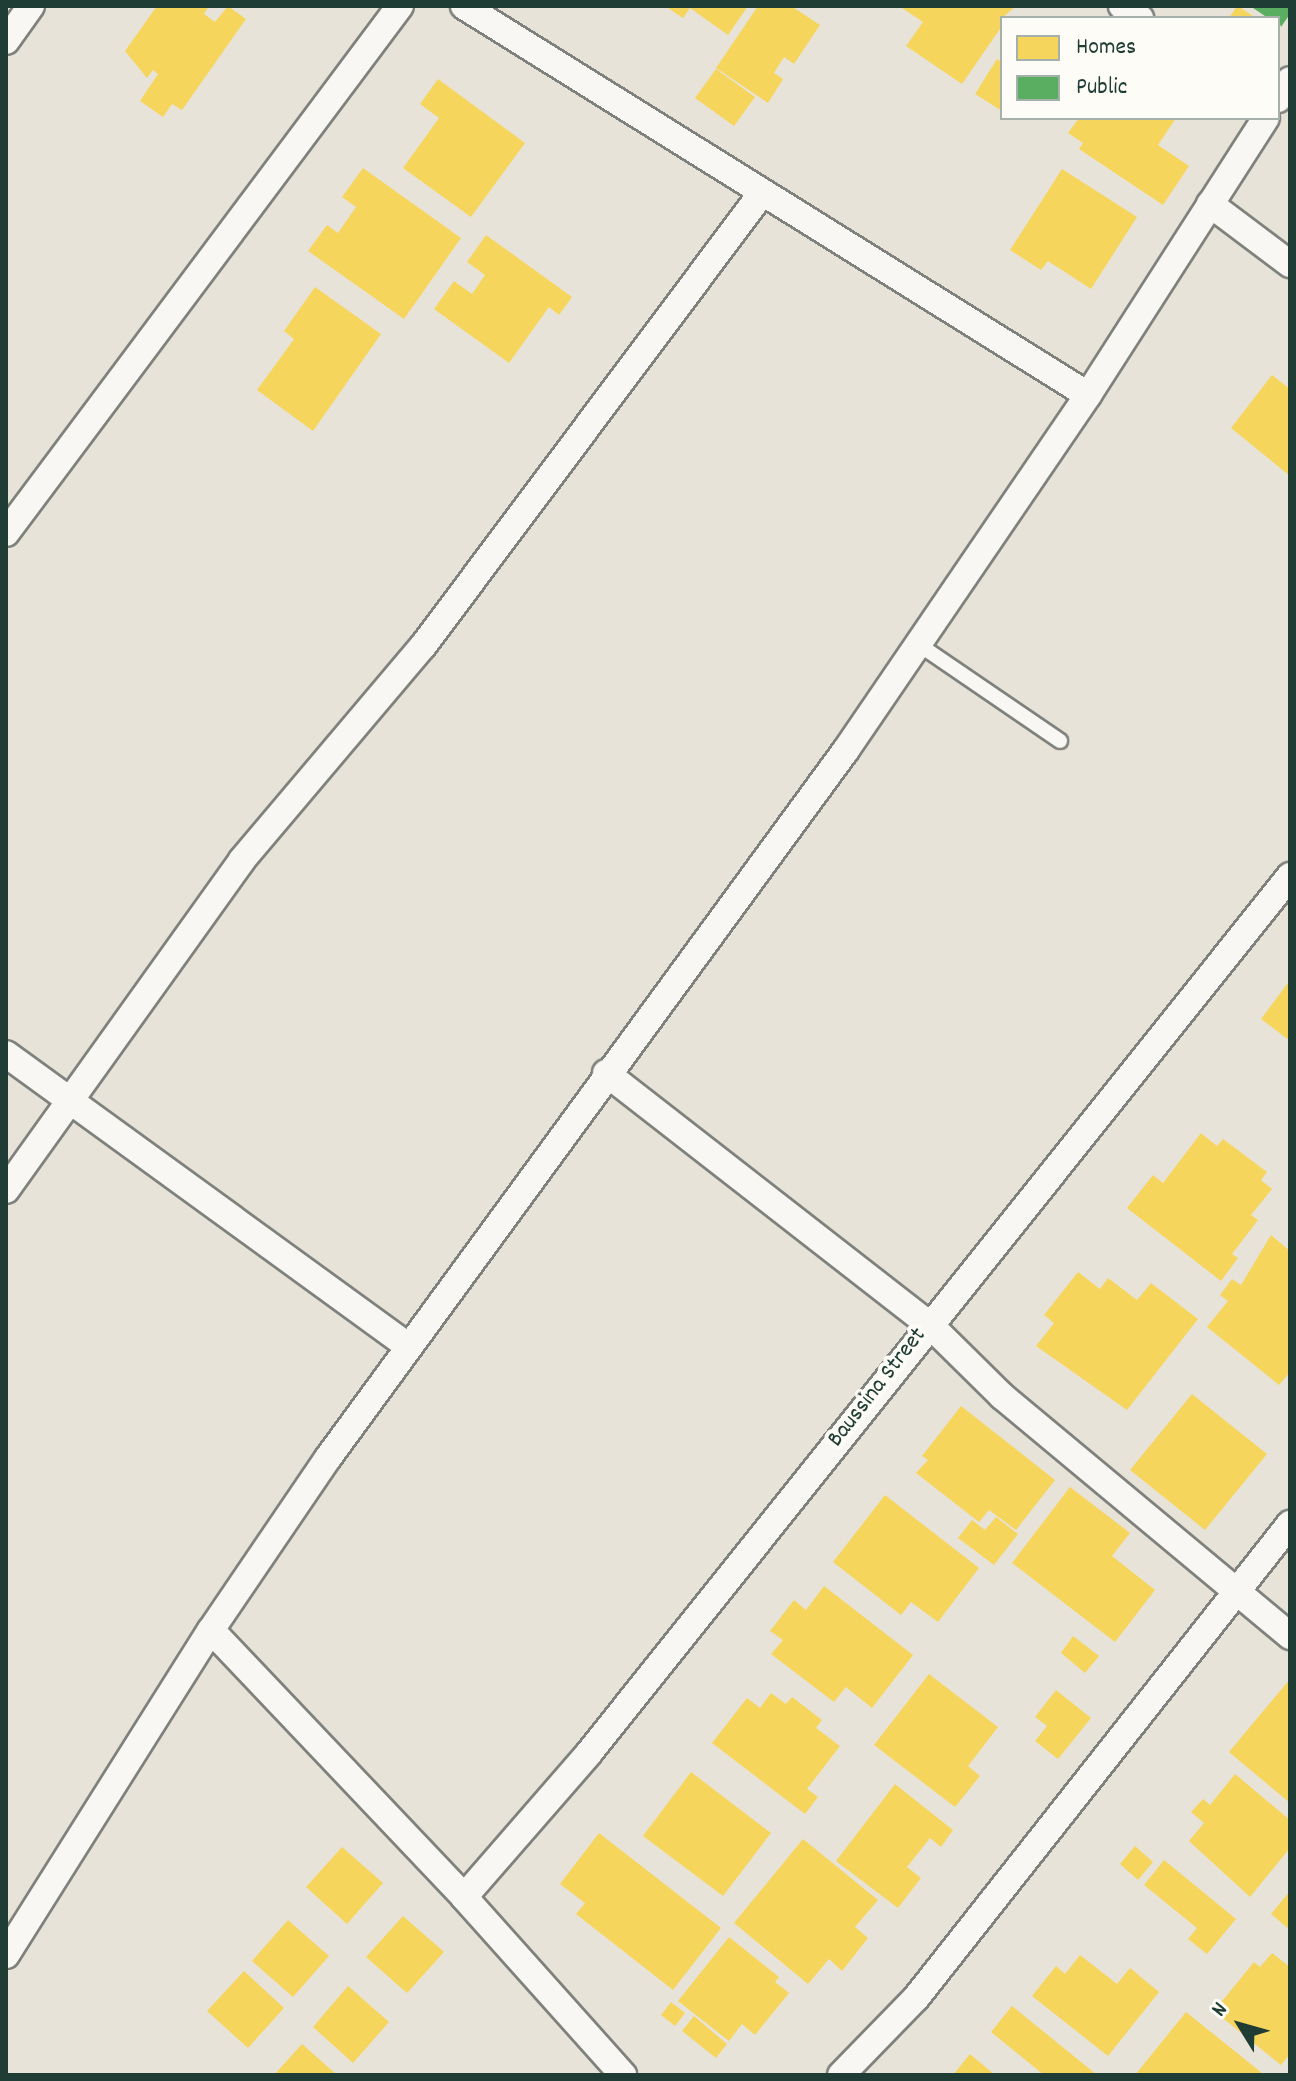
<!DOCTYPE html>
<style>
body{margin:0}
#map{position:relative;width:1296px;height:2081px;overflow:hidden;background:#e8e3d9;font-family:Dekko,sans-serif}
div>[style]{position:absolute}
.homes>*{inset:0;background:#f6d55c}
.public>*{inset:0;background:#5aae61}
.roads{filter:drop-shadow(2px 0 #7f827c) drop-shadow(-2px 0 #7f827c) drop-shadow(0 2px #7f827c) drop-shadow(0 -2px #7f827c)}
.lane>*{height:14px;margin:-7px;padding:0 7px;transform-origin:7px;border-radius:7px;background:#f8f7f4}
.street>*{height:26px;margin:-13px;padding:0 13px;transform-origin:13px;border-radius:13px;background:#f8f7f4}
span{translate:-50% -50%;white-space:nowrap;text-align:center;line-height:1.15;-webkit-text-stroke:8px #fdfcf7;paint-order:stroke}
.street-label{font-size:24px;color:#1f3d34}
.frame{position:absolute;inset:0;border:8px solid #1f3d34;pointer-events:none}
.legend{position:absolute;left:1000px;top:16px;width:280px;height:104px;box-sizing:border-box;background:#fdfcf7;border:2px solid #a4b0a9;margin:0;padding:10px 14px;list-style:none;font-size:24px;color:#1f3d34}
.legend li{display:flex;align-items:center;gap:16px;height:40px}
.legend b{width:40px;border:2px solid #a4b0a9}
.north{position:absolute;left:1200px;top:1985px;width:80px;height:80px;-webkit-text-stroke:6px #fdfcf7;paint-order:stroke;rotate:307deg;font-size:22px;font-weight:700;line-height:32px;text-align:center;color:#1f3d34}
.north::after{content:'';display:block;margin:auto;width:28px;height:36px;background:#1f3d34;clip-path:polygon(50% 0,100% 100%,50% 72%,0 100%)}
</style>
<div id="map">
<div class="homes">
<i style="clip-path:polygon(157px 6px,209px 6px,204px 14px,215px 22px,228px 6px,246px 19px,182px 110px,172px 104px,163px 117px,140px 101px,158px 74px,153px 70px,147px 78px,125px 51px)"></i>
<i style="clip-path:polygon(665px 6px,748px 6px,728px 35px,690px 8px,683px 18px)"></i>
<i style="clip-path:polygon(758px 6px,791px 6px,820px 25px,794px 64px,784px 57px,774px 73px,783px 79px,768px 103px,716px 68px)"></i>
<i style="clip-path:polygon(899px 6px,1016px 6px,1002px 18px,1002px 26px,962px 84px,906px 46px,923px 22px)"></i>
<i style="clip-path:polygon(1237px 6px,1238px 6px,1256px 18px,1229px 18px)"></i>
<i style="clip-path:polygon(997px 59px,1002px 62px,1002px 111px,975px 94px)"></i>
<i style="clip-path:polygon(716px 69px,755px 97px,734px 126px,695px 98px)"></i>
<i style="clip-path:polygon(438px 79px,525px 143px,471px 217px,403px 168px,439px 118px,420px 104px)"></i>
<i style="clip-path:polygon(1079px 118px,1176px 118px,1158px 145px,1189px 166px,1163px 205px,1079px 149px,1083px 143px,1068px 133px)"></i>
<i style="clip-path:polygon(363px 168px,461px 238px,404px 319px,308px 251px,327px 225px,338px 233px,356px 207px,342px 197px)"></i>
<i style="clip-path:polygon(1062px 169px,1137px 217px,1091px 289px,1048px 261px,1041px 270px,1010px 250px)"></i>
<i style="clip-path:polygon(486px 235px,572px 297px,559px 315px,549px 307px,509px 363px,434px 309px,454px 281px,472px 294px,485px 275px,467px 262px)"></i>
<i style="clip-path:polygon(315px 287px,381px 334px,313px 431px,257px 390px,294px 339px,284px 331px)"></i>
<i style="clip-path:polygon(1272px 375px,1290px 389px,1290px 476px,1231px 428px)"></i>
<i style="clip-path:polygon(1290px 980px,1290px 1041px,1261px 1019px)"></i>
<i style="clip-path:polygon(1201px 1133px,1217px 1146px,1223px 1139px,1267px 1172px,1261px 1180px,1272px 1189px,1251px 1215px,1258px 1220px,1232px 1254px,1238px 1258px,1221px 1281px,1127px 1208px,1153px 1175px,1163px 1183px)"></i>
<i style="clip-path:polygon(1271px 1235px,1290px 1251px,1290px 1372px,1279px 1385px,1207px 1327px,1228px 1301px,1220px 1295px,1232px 1279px,1241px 1285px)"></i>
<i style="clip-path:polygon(1078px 1272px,1100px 1289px,1108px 1278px,1137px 1300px,1151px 1283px,1198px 1319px,1127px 1410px,1036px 1346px,1054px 1323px,1044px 1315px)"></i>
<i style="clip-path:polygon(1192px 1394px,1267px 1454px,1205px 1530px,1130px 1470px)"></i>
<i style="clip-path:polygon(961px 1406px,1055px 1480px,1016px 1530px,989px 1510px,979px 1522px,916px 1473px,928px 1460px,922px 1456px)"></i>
<i style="clip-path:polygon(1070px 1487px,1130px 1533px,1112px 1556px,1155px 1590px,1115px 1642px,1012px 1563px)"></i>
<i style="clip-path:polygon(885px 1495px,979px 1568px,938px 1622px,911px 1602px,901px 1615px,833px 1562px)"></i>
<i style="clip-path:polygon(996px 1517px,1018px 1534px,994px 1565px,958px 1538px,972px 1520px,985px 1530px)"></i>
<i style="clip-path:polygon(824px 1586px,913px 1655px,872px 1708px,846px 1687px,834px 1702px,771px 1654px,783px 1640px,770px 1631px,794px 1600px,806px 1610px)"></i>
<i style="clip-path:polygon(1073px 1636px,1099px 1656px,1085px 1673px,1061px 1653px)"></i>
<i style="clip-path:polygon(929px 1674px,998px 1727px,968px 1766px,980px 1776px,955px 1807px,874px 1745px)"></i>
<i style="clip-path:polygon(1290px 1679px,1290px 1803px,1229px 1752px)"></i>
<i style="clip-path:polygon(1056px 1690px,1091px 1718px,1058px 1759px,1035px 1741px,1047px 1726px,1035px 1717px)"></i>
<i style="clip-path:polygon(771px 1693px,786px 1704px,792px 1697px,822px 1720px,816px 1728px,840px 1746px,807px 1789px,818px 1797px,805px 1814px,712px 1743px,747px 1698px,760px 1708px)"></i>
<i style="clip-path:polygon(691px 1772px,771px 1833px,723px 1896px,643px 1836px)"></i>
<i style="clip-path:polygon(1235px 1774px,1290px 1820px,1290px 1848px,1250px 1897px,1189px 1841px,1204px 1823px,1191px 1812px,1203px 1799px,1210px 1805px)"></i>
<i style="clip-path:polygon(895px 1784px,953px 1830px,941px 1847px,930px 1838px,907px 1867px,921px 1878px,898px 1908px,836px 1861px)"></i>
<i style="clip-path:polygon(599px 1833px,721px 1928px,673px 1990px,576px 1914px,585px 1903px,560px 1884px)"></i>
<i style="clip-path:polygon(803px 1839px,878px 1900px,855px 1927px,868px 1938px,842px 1971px,829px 1959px,808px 1984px,734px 1923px)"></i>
<i style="clip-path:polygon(1135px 1846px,1153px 1862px,1138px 1880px,1120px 1864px)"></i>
<i style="clip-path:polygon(342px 1847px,383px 1883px,347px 1924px,306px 1887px)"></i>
<i style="clip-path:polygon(1164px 1860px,1236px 1919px,1207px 1954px,1188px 1939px,1197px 1928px,1144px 1885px)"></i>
<i style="clip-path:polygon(1290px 1891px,1290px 1930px,1271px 1914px)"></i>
<i style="clip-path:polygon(403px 1916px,444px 1952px,407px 1993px,366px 1957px)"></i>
<i style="clip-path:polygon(288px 1920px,329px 1956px,293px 1997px,252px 1961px)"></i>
<i style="clip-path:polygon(729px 1937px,779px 1977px,775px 1982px,789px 1993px,755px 2035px,742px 2024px,729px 2041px,678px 2001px)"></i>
<i style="clip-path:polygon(1272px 1953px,1290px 1967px,1290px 2054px,1281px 2065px,1214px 2011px,1254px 1962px,1260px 1967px)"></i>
<i style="clip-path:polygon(1080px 1955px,1117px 1984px,1130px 1968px,1159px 1992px,1108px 2056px,1032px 1996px,1056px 1966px,1065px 1974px)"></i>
<i style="clip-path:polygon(244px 1971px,284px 2008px,248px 2048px,207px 2011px)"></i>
<i style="clip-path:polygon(348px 1986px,389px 2022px,353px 2063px,313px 2027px)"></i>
<i style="clip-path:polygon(671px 2002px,685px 2013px,675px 2026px,661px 2015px)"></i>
<i style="clip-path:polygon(1012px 2006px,1097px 2075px,1044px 2075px,991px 2032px)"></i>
<i style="clip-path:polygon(1186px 2012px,1262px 2073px,1260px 2075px,1135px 2075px)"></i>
<i style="clip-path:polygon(694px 2016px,727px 2044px,716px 2058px,682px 2031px)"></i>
<i style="clip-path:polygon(302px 2044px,337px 2075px,274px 2075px)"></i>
<i style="clip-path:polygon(970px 2054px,995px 2075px,953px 2075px)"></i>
</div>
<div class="public">
<i style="clip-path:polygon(1250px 6px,1290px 6px,1290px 14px,1281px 27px,1278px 18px,1268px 18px)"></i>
</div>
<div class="roads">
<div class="lane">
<i style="left:918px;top:644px;width:172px;rotate:34.3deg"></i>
</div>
<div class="street">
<i style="left:464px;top:6px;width:735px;rotate:31.94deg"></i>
<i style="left:1122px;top:6px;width:22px;rotate:34deg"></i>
<i style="left:6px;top:41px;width:43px;rotate:-54.5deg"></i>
<i style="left:1278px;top:99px;width:22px;rotate:-58deg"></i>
<i style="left:1210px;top:204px;width:100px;rotate:36.9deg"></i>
<i style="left:6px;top:533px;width:658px;rotate:-53.22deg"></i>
<i style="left:6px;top:1054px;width:498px;rotate:36deg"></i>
<i style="left:606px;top:1073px;width:409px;rotate:37.9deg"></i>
<i style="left:929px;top:1324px;width:103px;rotate:44.6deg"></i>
<i style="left:1002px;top:1396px;width:375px;rotate:39.8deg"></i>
<i style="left:6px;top:1190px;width:406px;rotate:-54.4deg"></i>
<i style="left:242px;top:860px;width:280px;rotate:-49.8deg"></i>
<i style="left:423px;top:646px;width:566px;rotate:-53.19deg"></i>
<i style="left:211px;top:1630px;width:368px;rotate:46.5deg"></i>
<i style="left:464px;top:1897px;width:239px;rotate:48.2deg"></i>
<i style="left:464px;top:1897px;width:191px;rotate:-49deg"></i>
<i style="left:589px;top:1753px;width:1123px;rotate:-51.36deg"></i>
<i style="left:6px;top:1955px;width:384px;rotate:-57.8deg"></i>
<i style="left:211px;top:1630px;width:208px;rotate:-55.8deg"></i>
<i style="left:328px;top:1458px;width:877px;rotate:-53.81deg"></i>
<i style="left:846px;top:750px;width:430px;rotate:-55.7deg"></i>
<i style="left:1088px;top:395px;width:329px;rotate:-57.3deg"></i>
<i style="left:841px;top:2075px;width:107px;rotate:-45.8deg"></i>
<i style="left:916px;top:1998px;width:604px;rotate:-51.73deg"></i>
</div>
</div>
<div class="street-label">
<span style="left:878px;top:1388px;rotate:-52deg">Baussina Street</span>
</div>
<div class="frame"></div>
<ul class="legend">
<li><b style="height:22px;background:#f6d55c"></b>Homes</li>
<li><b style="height:22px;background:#5aae61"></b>Public</li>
</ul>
<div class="north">N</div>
</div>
